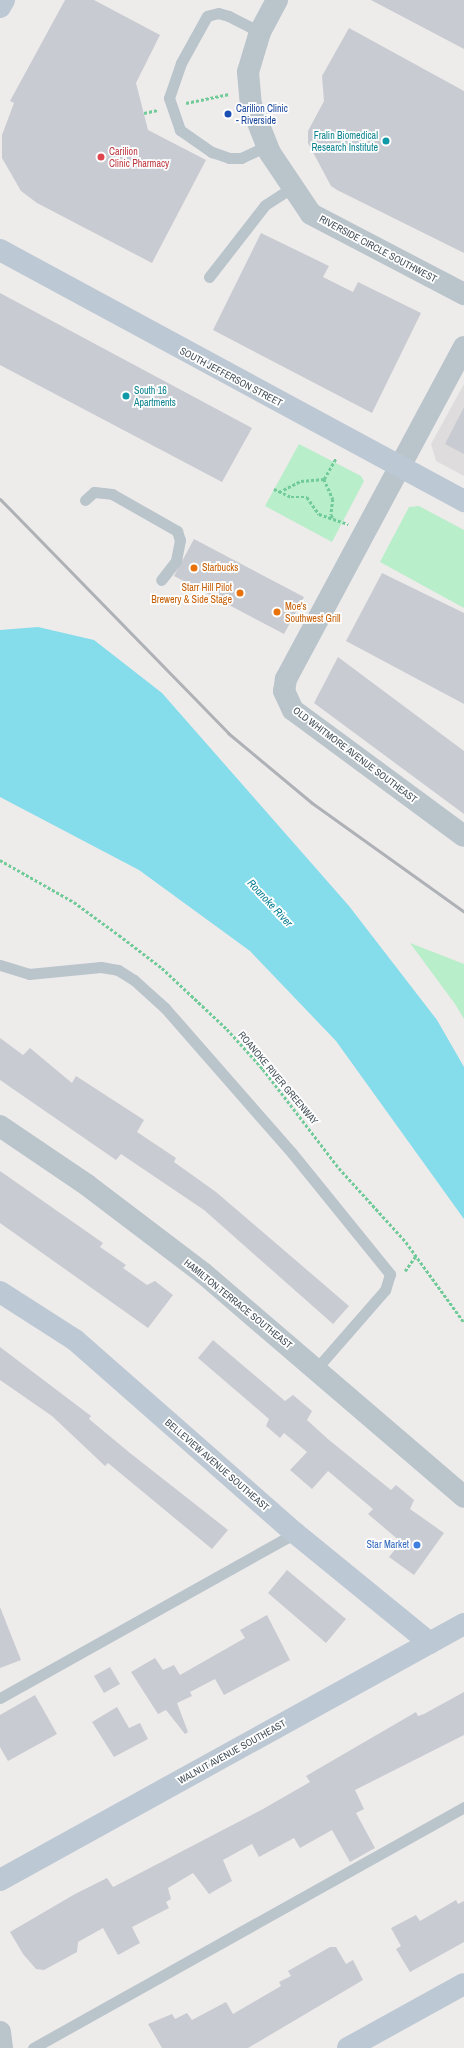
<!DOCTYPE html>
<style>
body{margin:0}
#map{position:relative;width:464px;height:2048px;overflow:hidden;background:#eeebeb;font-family:"Archivo Narrow",sans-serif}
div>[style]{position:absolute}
.education>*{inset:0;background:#dfdcde}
.green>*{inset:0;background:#b8eec9}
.water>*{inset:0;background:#85dceb}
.building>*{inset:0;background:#c8cbd1}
.path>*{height:2.5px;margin-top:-1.25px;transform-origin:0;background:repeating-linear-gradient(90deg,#71cb99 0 3px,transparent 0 5px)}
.lane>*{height:11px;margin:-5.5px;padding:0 5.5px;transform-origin:5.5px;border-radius:5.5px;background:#b9c4cb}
.street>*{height:22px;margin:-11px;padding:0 11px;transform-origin:11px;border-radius:11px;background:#b9c4cb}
.secondary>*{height:22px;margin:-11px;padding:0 11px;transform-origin:11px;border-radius:11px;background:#bcc8d3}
.rail>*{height:3px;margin:-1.5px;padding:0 1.5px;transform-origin:1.5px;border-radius:1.5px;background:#aeb1b6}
.dots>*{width:11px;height:11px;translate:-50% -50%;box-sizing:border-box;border:2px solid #fff;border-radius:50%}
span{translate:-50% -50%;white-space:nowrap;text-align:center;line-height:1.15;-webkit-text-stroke:3.5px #fff;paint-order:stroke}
.transit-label{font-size:10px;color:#164399}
.left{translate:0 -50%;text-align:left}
.culture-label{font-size:10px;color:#0d838f}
.right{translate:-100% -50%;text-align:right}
.health-label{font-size:10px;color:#be3a42}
.street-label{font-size:10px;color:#445059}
.food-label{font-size:10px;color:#c56008}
.shop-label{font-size:10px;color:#366cbe}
.water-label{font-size:11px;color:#0c8194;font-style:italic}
</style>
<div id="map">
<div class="education">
<i style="clip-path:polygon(464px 384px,464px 476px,436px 461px,431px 444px)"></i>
</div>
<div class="green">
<i style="clip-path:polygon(299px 444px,361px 476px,364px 481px,332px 542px,265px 506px)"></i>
<i style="clip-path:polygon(419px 506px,464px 530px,464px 608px,380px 562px,409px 507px)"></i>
<i style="clip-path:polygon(410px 943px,464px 964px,464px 1019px,455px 1004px)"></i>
</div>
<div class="water">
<i style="clip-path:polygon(38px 627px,94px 640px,162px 693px,349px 906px,437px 1020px,464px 1067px,464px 1219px,336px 1041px,250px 951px,139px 870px,0 797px,0 630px)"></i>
</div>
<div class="building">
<i style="clip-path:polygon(65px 0,94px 0,160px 35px,136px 83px,148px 130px,206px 160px,152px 263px,37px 203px,21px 191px,2px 158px,2px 135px,14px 103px,10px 101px)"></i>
<i style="clip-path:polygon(371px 0,464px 0,464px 49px)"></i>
<i style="clip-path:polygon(349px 28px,464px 91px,464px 253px,337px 190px,331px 186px,308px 143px,308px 131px,324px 101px,322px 76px)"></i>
<i style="clip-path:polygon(261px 233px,329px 266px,323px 277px,353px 292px,358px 282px,421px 313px,372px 413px,213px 330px)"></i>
<i style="clip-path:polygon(0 293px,252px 428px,222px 482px,0 365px)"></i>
<i style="clip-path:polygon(464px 407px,464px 454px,445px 444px)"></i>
<i style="clip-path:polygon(194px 539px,304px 597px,284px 634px,174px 576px)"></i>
<i style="clip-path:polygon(382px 573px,464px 613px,464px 704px,346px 641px)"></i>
<i style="clip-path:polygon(338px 657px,464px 751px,464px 814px,314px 703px)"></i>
<i style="clip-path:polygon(0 1038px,23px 1055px,30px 1048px,72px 1083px,76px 1076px,144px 1120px,137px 1132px,176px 1158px,174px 1162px,216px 1192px,349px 1306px,333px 1324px,204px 1210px,121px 1154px,116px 1160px,0 1080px)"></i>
<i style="clip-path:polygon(0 1171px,103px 1243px,100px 1247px,126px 1265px,123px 1268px,147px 1285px,155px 1281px,173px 1295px,148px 1328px,0 1223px)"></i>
<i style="clip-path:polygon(213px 1340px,285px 1401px,293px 1395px,312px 1411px,307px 1420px,329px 1440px,391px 1490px,396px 1485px,414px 1500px,410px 1509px,444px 1533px,414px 1575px,389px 1557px,401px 1542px,368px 1514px,373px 1509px,328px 1471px,312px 1489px,290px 1470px,307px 1452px,284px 1433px,280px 1438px,266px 1426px,269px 1419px,198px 1358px)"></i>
<i style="clip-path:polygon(0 1347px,91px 1416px,89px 1419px,130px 1453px,228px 1530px,212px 1549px,108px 1463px,105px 1466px,52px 1416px,0 1380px)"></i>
<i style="clip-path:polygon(287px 1570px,346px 1619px,326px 1643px,268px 1593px)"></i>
<i style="clip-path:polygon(0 1607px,21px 1660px,0 1668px)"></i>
<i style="clip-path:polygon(267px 1615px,290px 1660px,224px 1695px,215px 1679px,190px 1692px,192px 1696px,177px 1703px,188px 1732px,185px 1734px,166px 1710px,158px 1714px,131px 1672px,155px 1658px,163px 1670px,174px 1665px,180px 1675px,245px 1638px,240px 1630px)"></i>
<i style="clip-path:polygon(110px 1667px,120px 1684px,104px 1693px,94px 1676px)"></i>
<i style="clip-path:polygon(464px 1692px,464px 1735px,355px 1790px,364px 1809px,356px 1813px,375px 1848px,350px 1862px,332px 1830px,300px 1848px,294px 1838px,259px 1857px,252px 1844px,223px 1860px,232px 1881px,209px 1894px,193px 1873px,168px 1888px,171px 1899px,166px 1902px,169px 1908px,132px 1927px,140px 1943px,118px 1955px,103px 1928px,78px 1942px,77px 1952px,44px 1970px,36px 1969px,23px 1954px,10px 1932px,75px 1894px,107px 1878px,113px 1887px,119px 1884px,263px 1809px,310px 1782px,306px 1776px,416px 1712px,418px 1716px,424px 1714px)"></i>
<i style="clip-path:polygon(35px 1695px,57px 1734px,8px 1761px,0 1747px,0 1715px)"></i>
<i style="clip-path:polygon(117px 1707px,129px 1728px,140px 1723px,148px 1739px,114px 1757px,92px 1722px)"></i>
<i style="clip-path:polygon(456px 1900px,458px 1904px,464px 1901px,464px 1942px,410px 1972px,396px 1949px,401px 1946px,391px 1928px,416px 1915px,420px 1921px)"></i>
<i style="clip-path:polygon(330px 1947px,336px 1947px,346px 1964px,353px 1960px,363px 1980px,248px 2048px,162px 2048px,148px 2024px,172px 2014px,175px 2019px,187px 2013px,192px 2020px,226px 2002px,233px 2014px,281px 1986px,279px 1982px,291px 1976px,288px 1971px)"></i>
</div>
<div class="path">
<i style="left:186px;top:103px;width:44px;rotate:-11.8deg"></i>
<i style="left:144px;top:113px;width:14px;rotate:-12deg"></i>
<i style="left:324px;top:479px;width:22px;rotate:66deg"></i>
<i style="left:333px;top:499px;width:16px;rotate:97deg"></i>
<i style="left:331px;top:515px;width:5px;rotate:53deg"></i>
<i style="left:274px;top:489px;width:19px;rotate:25deg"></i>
<i style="left:291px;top:497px;width:16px"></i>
<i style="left:307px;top:497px;width:21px;rotate:55deg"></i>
<i style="left:319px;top:514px;width:31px;rotate:19deg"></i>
<i style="left:279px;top:492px;width:25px;rotate:-27deg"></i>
<i style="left:301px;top:481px;width:23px;rotate:-5deg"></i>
<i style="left:324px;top:479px;width:24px;rotate:-60deg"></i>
<i style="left:0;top:860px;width:85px;rotate:29.6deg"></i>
<i style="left:74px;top:902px;width:56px;rotate:36.3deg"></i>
<i style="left:119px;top:935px;width:54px;rotate:37.5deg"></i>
<i style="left:162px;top:968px;width:89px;rotate:43.2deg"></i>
<i style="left:227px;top:1029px;width:54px;rotate:48deg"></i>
<i style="left:263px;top:1069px;width:125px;rotate:52.5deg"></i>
<i style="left:339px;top:1168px;width:100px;rotate:47.8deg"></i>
<i style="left:406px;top:1242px;width:99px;rotate:54.1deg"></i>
<i style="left:405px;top:1271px;width:19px;rotate:-55deg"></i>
</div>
<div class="lane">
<i style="left:260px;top:32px;width:35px;rotate:-153deg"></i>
<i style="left:229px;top:16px;width:11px;rotate:-165deg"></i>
<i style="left:218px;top:13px;width:11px;rotate:165deg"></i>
<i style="left:207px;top:16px;width:54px;rotate:119deg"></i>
<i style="left:181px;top:63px;width:37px;rotate:109deg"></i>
<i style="left:169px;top:98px;width:34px;rotate:71deg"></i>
<i style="left:180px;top:130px;width:39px;rotate:35deg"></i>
<i style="left:212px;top:152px;width:18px;rotate:19deg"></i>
<i style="left:229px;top:158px;width:12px"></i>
<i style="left:241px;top:158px;width:29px;rotate:-25deg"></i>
<i style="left:209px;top:277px;width:91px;rotate:-52.1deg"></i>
<i style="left:265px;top:205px;width:33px;rotate:-33deg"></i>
<i style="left:85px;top:500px;width:12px;rotate:-42deg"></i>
<i style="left:94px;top:492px;width:18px;rotate:6deg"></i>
<i style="left:112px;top:494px;width:75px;rotate:29.6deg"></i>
<i style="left:177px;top:531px;width:9px;rotate:72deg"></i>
<i style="left:180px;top:540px;width:21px;rotate:101deg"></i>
<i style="left:176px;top:561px;width:24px;rotate:128deg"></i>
<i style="left:0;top:965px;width:30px;rotate:17deg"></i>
<i style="left:29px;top:974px;width:72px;rotate:-5.6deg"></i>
<i style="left:101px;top:967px;width:17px;rotate:10deg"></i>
<i style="left:118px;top:970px;width:19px;rotate:32deg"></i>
<i style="left:134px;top:980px;width:42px;rotate:42.1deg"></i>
<i style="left:165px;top:1008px;width:193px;rotate:48.8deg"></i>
<i style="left:292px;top:1153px;width:156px;rotate:51deg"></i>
<i style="left:390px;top:1274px;width:17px;rotate:107deg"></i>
<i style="left:385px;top:1290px;width:105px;rotate:131.1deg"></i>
<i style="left:0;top:1698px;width:338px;rotate:-29.2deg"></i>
<i style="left:33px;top:2048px;width:494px;rotate:-29.2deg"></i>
</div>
<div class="street">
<i style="left:277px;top:0;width:36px;rotate:118deg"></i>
<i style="left:260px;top:32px;width:42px;rotate:106.7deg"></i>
<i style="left:248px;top:72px;width:33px;rotate:85deg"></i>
<i style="left:251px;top:105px;width:52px;rotate:68.4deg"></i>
<i style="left:270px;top:153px;width:73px;rotate:56.1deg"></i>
<i style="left:311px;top:214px;width:173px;rotate:27.6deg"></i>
<i style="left:464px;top:347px;width:377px;rotate:118.2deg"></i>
<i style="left:286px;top:679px;width:12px;rotate:99deg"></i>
<i style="left:284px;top:691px;width:21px;rotate:65deg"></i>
<i style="left:293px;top:710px;width:212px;rotate:36.4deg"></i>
<i style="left:0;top:1126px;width:105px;rotate:34.1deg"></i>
<i style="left:87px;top:1185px;width:146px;rotate:37.2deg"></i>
<i style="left:203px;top:1273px;width:344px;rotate:40.6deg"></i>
<i style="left:0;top:2032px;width:16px;rotate:83deg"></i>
</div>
<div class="secondary">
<i style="left:0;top:7px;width:8px;rotate:-60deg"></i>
<i style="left:0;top:250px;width:528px;rotate:28.41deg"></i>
<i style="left:0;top:1292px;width:89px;rotate:32.6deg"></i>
<i style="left:75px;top:1340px;width:293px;rotate:41.3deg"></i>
<i style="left:295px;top:1533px;width:174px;rotate:39.2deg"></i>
<i style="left:0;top:1880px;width:530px;rotate:-28.89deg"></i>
<i style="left:348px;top:2048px;width:132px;rotate:-28.9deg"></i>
</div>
<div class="rail">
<i style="left:0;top:499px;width:327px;rotate:45.7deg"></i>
<i style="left:228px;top:733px;width:109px;rotate:39.8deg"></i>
<i style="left:312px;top:803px;width:187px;rotate:35.6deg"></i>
</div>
<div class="dots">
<i style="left:228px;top:114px;background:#1a4fb4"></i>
<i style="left:386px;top:141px;background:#0f9aa8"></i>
<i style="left:101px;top:157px;background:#e0444e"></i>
<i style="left:126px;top:396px;background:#0f9aa8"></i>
<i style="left:194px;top:568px;background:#e8710a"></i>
<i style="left:240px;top:593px;background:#e8710a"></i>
<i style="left:277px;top:612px;background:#e8710a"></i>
<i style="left:417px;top:1545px;background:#3f7fe0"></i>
</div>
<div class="transit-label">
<span class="left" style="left:236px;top:114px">Carilion Clinic<br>- Riverside</span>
</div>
<div class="culture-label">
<span class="right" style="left:378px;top:141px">Fralin Biomedical<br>Research Institute</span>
<span class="left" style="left:134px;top:396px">South 16<br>Apartments</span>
</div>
<div class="health-label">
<span class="left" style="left:109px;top:157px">Carilion<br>Clinic Pharmacy</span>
</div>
<div class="street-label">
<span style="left:378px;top:249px;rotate:28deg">RIVERSIDE CIRCLE SOUTHWEST</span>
<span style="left:231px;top:377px;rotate:28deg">SOUTH JEFFERSON STREET</span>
<span style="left:355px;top:755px;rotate:37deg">OLD WHITMORE AVENUE SOUTHEAST</span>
<span style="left:278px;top:1078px;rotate:50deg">ROANOKE RIVER GREENWAY</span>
<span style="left:238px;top:1304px;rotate:39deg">HAMILTON TERRACE SOUTHEAST</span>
<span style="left:217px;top:1465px;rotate:41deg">BELLEVIEW AVENUE SOUTHEAST</span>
<span style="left:232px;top:1752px;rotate:-29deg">WALNUT AVENUE SOUTHEAST</span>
</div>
<div class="food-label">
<span class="left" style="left:202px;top:568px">Starbucks</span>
<span class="right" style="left:232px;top:593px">Starr Hill Pilot<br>Brewery &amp; Side Stage</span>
<span class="left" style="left:285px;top:612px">Moe's<br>Southwest Grill</span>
</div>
<div class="shop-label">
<span class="right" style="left:409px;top:1545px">Star Market</span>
</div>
<div class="water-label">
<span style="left:270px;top:903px;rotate:47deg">Roanoke River</span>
</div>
</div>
